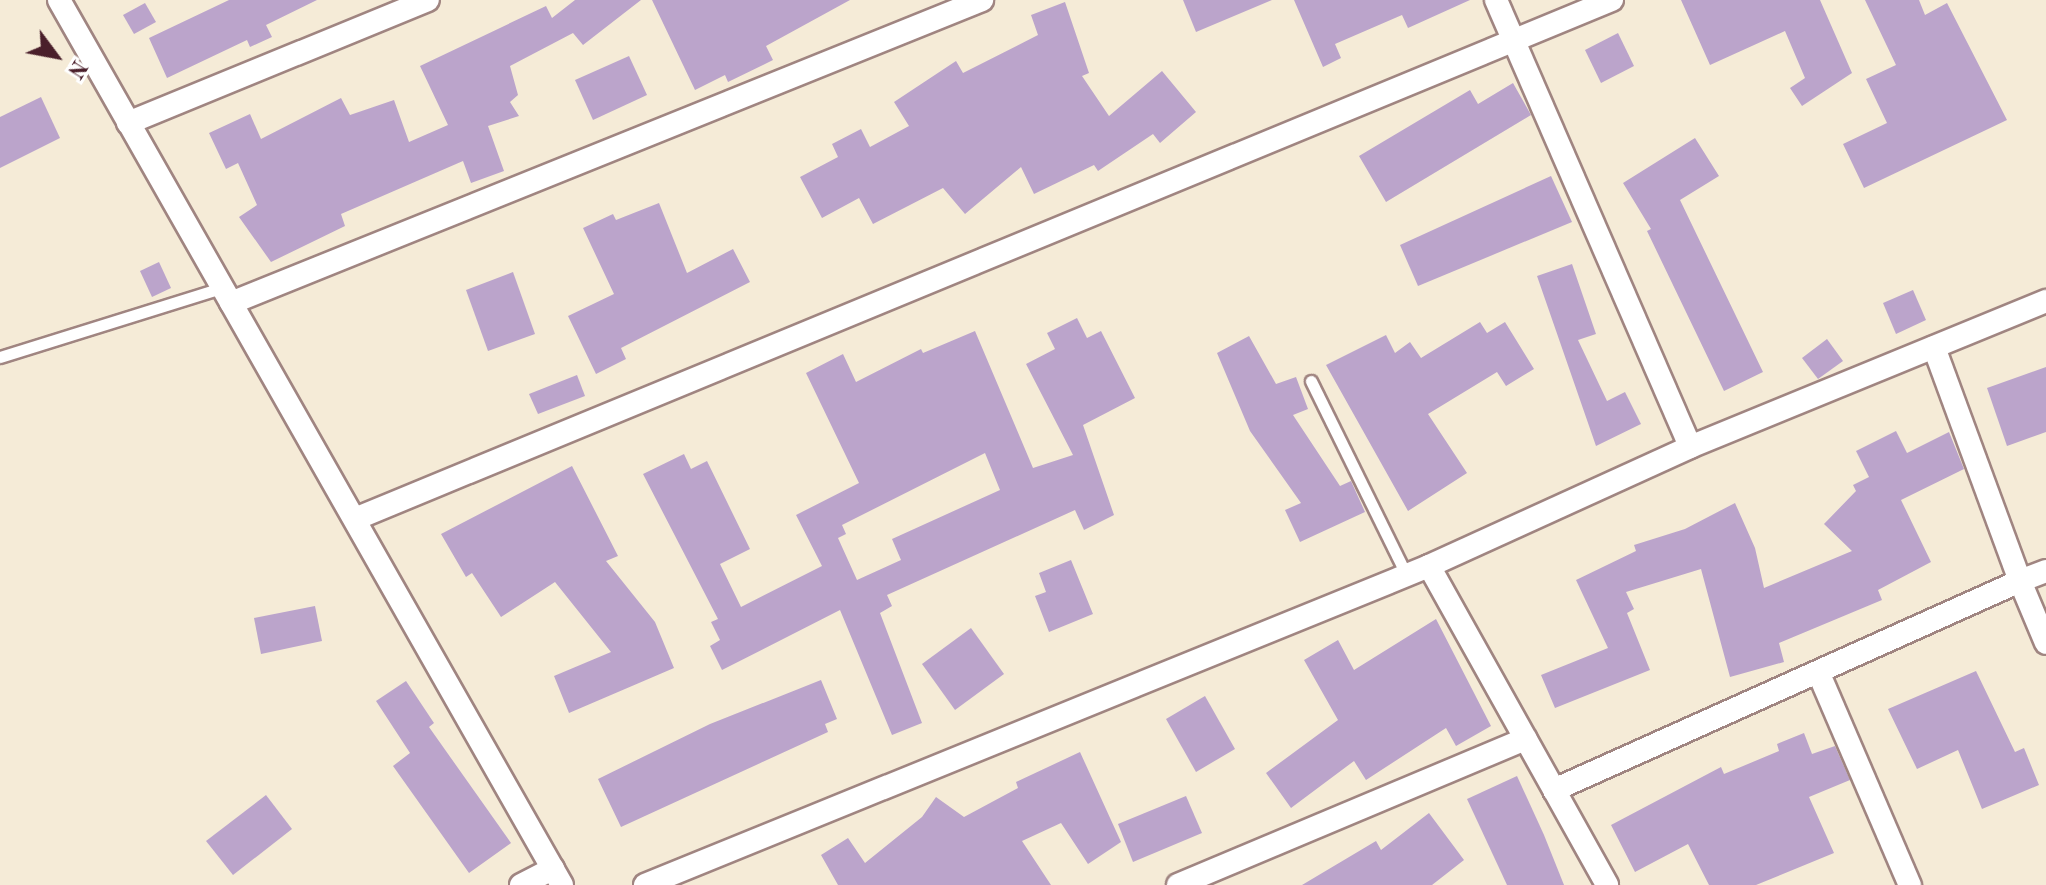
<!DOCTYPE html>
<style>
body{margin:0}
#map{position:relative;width:2046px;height:885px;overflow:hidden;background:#f5ebd7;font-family:"Old Standard TT",serif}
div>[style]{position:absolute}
.building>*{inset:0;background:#bba4cb}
.roads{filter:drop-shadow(2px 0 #a08581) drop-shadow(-2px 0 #a08581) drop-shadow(0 2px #a08581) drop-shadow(0 -2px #a08581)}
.lane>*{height:11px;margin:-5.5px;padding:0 5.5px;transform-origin:5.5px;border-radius:5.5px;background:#fff}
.street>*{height:22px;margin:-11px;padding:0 11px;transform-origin:11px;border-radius:11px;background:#fff}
span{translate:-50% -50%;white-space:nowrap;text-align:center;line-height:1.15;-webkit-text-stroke:6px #fff;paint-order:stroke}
.north{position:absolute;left:16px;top:16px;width:80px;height:80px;-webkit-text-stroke:6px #fff;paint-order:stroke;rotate:122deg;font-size:22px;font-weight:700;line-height:32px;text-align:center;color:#4a1f2b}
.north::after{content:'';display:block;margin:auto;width:28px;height:36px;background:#4a1f2b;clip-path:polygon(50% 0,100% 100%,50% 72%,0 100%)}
</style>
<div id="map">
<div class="building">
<i style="clip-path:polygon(229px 0,317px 0,266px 25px,272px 37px,250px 47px,247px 40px,167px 78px,149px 38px)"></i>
<i style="clip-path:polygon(575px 0,641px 0,583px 45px,573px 33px,510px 66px,518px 95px,510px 102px,519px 116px,488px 126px,504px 171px,471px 183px,463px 161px,341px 214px,345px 226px,271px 262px,239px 217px,257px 205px,238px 163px,226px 169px,209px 133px,250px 114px,261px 139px,341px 98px,350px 115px,394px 100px,409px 142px,448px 125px,420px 66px,546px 6px,552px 18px)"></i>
<i style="clip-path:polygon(652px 0,850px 0,766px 46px,773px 60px,728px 82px,725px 75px,695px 90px)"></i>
<i style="clip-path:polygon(1183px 0,1272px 0,1196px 32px)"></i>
<i style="clip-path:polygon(1294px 0,1470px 0,1408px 28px,1402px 15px,1335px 44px,1341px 58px,1323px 67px)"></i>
<i style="clip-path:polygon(1681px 0,1820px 0,1852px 73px,1802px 106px,1790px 88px,1805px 78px,1785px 31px,1710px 65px)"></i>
<i style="clip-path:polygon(1865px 0,1919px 0,1925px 15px,1947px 3px,2007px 120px,1864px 188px,1843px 144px,1887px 123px,1866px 79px,1896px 65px)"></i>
<i style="clip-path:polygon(1065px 2px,1089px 73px,1082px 76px,1109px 116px,1162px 71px,1196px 112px,1160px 143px,1153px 134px,1098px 171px,1094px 165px,1034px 194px,1021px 167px,965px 214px,943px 188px,873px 224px,859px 198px,822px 218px,800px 177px,838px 157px,832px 144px,861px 129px,870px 147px,909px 126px,894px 102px,956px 61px,963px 73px,1038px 35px,1031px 15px)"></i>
<i style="clip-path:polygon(145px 3px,156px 22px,134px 34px,123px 15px)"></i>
<i style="clip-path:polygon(1618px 33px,1634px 66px,1601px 83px,1585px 50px)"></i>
<i style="clip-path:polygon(629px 56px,647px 95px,593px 120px,575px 80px)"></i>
<i style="clip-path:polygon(1513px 83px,1531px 115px,1386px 202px,1359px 156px,1470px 90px,1478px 104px)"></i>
<i style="clip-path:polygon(41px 97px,60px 138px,0 168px,0 117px)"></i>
<i style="clip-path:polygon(1695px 138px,1719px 176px,1680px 200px,1763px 372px,1724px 391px,1647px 231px,1651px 229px,1623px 183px)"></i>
<i style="clip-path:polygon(1551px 176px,1572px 222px,1418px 286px,1400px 245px)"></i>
<i style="clip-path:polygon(659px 203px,687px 273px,733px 249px,750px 282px,621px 348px,626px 359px,596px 374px,568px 316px,614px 294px,583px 228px,613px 214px,616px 220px)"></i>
<i style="clip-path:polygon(159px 262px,171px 288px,152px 297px,140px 271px)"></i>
<i style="clip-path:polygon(1572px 264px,1596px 334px,1578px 340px,1607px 401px,1625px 392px,1641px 424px,1596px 446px,1537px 276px)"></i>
<i style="clip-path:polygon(513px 272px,535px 334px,488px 351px,466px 290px)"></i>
<i style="clip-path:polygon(1913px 290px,1926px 320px,1896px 334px,1883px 303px)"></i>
<i style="clip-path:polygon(evenodd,1077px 318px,1087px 338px,1101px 331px,1135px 398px,1083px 425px,1114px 515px,1084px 530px,1075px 510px,887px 595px,892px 606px,880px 613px,922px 723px,892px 735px,840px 610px,722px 670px,710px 646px,720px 640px,711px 622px,718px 619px,643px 474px,684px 454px,691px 469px,707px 461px,750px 549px,720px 564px,741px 607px,822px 566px,796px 515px,859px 483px,806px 373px,843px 354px,856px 382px,921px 349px,923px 353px,975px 331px,1033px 468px,1073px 455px,1026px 364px,1055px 349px,1047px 333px,1077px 318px,985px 453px,1000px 490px,892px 539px,901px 560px,857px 580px,838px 538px,846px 534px,842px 525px,985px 453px)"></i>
<i style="clip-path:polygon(1480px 322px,1487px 333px,1505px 322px,1534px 369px,1506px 386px,1497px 372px,1428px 414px,1467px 473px,1408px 511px,1326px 365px,1386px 335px,1395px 353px,1410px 342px,1421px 358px)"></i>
<i style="clip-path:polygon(1249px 336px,1276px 384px,1296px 377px,1308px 409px,1293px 415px,1340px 486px,1351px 481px,1365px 512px,1300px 542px,1285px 510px,1301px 503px,1250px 431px,1217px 353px)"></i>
<i style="clip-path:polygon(1827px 339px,1843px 361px,1818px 379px,1802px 358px)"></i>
<i style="clip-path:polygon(2046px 367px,2046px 432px,2007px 446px,1987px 388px)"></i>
<i style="clip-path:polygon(577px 375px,585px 396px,538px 414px,529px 394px)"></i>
<i style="clip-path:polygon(1896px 431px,1907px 453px,1949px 432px,1964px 469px,1901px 500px,1931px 562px,1878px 590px,1882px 600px,1779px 643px,1784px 662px,1730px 677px,1701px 569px,1626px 592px,1634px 609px,1627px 613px,1650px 670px,1555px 708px,1541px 675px,1608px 648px,1576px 580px,1636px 551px,1634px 545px,1685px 529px,1735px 503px,1755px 548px,1764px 588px,1852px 551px,1824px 524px,1856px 491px,1853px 485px,1869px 477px,1856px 451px)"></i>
<i style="clip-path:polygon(572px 466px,618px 556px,606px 561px,655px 622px,674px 668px,569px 713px,554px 676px,611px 652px,555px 582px,501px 617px,472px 573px,466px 577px,441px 534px)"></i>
<i style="clip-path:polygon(1071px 560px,1093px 614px,1049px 632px,1035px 596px,1046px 592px,1039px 573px)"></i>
<i style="clip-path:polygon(315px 606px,322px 641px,261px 654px,254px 618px)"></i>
<i style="clip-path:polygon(1436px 619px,1491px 726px,1456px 746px,1446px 728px,1366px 780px,1354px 761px,1291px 808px,1266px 773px,1338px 720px,1304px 660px,1338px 640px,1354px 670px)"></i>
<i style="clip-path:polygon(971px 628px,1004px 674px,955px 710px,922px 664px)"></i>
<i style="clip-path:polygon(1976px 671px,2015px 752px,2024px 748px,2039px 785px,1982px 809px,1958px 750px,1917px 769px,1888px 709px)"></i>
<i style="clip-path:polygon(821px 680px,837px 719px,825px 724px,828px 732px,621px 827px,598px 779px,710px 724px)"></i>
<i style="clip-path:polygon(406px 681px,434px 723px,429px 727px,511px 843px,469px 873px,393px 766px,410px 753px,376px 701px)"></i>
<i style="clip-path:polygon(1205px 696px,1235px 749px,1196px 772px,1166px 719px)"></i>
<i style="clip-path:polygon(1804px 733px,1812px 754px,1835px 746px,1850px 780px,1809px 797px,1834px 853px,1756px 885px,1709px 885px,1688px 844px,1635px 872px,1611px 825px,1721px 767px,1724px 774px,1779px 751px,1777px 744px)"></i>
<i style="clip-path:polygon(1080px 752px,1121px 842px,1088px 864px,1061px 823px,1022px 841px,1051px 885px,838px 885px,821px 855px,848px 838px,865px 863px,922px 817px,936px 797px,964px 817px,1018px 788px,1016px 782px)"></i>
<i style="clip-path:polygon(1517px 776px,1544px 835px,1564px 885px,1507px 885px,1467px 799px)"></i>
<i style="clip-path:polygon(266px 795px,292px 829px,233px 875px,206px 841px)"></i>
<i style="clip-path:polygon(1186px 796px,1202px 833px,1133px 862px,1118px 824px)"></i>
<i style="clip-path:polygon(1429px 813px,1464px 860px,1432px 885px,1302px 885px,1376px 841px,1381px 850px)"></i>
</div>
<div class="roads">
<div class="lane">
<i style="left:0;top:357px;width:232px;rotate:-17.3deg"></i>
<i style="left:1311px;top:381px;width:215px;rotate:63.8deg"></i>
</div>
<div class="street">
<i style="left:59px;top:0;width:1018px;rotate:60.39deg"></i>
<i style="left:1496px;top:0;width:487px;rotate:66.5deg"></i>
<i style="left:128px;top:123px;width:324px;rotate:-22.3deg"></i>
<i style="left:231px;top:303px;width:810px;rotate:-21.97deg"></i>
<i style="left:355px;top:519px;width:1360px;rotate:-22.44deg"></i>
<i style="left:1429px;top:566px;width:365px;rotate:60.8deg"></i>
<i style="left:2046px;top:571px;width:28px;rotate:159deg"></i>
<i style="left:2020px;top:581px;width:67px;rotate:67.2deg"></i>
<i style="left:1819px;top:674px;width:230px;rotate:66.7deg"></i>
<i style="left:1554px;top:790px;width:511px;rotate:-24.16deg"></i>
<i style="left:2020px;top:581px;width:249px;rotate:-110.2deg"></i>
<i style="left:521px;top:885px;width:36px;rotate:-27deg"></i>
<i style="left:645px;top:885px;width:846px;rotate:-22.14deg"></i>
<i style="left:1429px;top:566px;width:287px;rotate:-24.5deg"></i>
<i style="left:1690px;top:447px;width:385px;rotate:-22.3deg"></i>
<i style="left:1178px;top:885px;width:377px;rotate:-22.8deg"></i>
</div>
</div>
<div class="north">N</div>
</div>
